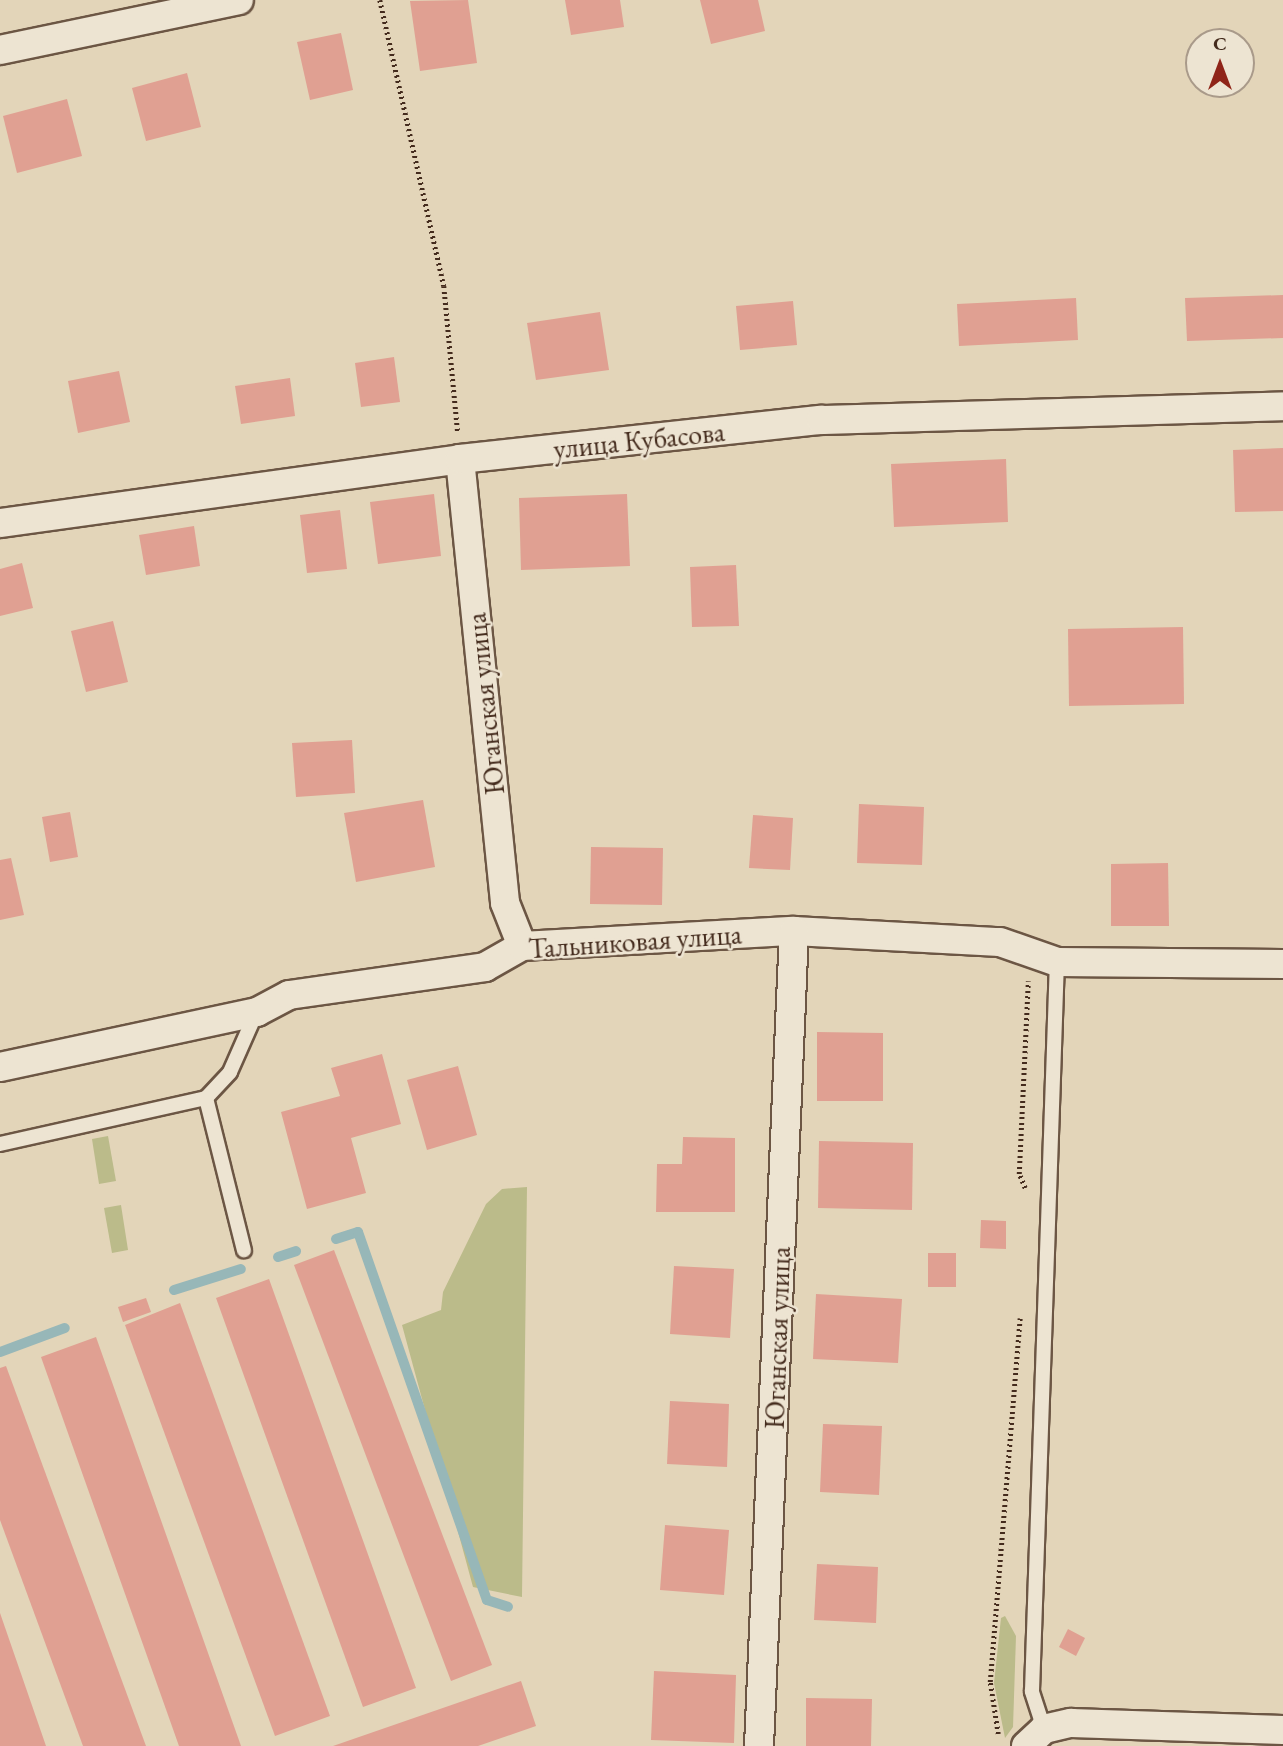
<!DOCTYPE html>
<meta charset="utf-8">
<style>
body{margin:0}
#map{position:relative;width:1283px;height:1746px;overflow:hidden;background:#e3d5b9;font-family:"EB Garamond",serif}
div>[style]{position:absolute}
.green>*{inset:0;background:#bbbb8a}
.stream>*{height:10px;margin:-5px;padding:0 5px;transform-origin:5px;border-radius:5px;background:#97b7b8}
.building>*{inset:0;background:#e0a092}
.path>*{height:4.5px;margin-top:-2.25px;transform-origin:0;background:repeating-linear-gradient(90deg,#442b1d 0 2px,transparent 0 5.5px)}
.roads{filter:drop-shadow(2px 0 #6c5644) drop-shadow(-2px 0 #6c5644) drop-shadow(0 2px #6c5644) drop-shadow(0 -2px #6c5644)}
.service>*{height:14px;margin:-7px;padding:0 7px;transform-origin:7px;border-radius:7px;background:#ede4d2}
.minor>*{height:28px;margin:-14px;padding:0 14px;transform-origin:14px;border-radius:14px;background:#ede4d2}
span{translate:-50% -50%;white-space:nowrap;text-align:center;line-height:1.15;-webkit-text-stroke:5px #ede4d2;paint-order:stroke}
.street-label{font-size:28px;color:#442b1d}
.north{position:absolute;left:1185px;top:28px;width:70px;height:70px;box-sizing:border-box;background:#ede4d2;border:2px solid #a99a8a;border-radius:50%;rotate:0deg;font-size:19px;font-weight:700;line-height:28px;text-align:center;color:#442b1d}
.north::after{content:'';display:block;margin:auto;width:24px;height:32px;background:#8f2418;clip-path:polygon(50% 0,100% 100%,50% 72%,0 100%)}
</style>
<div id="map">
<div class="green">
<i style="clip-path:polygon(108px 1136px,116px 1181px,99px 1184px,92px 1139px)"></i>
<i style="clip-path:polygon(527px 1187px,522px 1597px,473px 1587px,402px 1325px,441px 1310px,443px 1292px,486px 1204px,502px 1189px)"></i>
<i style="clip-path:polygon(121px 1205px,128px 1250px,112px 1253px,104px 1208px)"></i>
<i style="clip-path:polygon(1005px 1616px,1016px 1636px,1013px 1727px,1005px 1738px,994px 1683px,1001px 1618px)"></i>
</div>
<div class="stream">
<i style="left:336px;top:1239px;width:23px;rotate:-18deg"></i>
<i style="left:358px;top:1232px;width:390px;rotate:70.7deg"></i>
<i style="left:487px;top:1600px;width:22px;rotate:18deg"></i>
<i style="left:278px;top:1257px;width:19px;rotate:-18deg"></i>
<i style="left:174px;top:1290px;width:70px;rotate:-17.4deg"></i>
<i style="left:0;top:1352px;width:69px;rotate:-20.3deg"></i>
</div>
<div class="building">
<i style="clip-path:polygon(468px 0,477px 63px,420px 71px,410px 1px)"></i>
<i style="clip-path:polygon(565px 0,620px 0,624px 27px,571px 35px)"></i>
<i style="clip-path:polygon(700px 0,758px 0,765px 31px,711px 44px)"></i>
<i style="clip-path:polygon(341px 33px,353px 90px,310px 100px,297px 42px)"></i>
<i style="clip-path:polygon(187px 73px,201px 127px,146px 141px,132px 88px)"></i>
<i style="clip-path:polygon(67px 99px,82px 156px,17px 173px,3px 116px)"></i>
<i style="clip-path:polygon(1283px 295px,1283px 338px,1187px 341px,1185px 298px)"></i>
<i style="clip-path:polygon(1076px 298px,1078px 340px,959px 346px,957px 304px)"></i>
<i style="clip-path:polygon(793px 301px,797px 345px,740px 350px,736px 306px)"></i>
<i style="clip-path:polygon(600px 312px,609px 370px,536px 380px,527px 323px)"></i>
<i style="clip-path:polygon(394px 357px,400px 402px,361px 407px,355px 363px)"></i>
<i style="clip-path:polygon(119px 371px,130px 422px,78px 433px,68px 381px)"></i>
<i style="clip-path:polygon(290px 378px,295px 416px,241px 424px,235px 386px)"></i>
<i style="clip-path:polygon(1283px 448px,1283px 511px,1235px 512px,1233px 450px)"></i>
<i style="clip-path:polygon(1006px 459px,1008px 522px,894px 527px,891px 464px)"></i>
<i style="clip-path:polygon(434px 494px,441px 556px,378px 564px,370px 502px)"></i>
<i style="clip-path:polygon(627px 494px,630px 566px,521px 570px,519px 498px)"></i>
<i style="clip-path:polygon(340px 510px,347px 569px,307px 573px,300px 515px)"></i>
<i style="clip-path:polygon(194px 526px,200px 566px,146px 575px,139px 535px)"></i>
<i style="clip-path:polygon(22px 563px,33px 608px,0 616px,0 569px)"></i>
<i style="clip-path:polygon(736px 565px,739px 626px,692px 627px,690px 567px)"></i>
<i style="clip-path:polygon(113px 621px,128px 682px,86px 692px,71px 631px)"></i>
<i style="clip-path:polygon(1183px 627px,1184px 704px,1069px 706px,1068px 629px)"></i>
<i style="clip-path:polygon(352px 740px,355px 793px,296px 797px,292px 743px)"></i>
<i style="clip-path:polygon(423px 800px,435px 867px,356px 882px,344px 813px)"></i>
<i style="clip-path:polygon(859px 804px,924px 807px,922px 865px,857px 863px)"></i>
<i style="clip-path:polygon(70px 812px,78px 857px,50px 862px,42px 817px)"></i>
<i style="clip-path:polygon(753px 815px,793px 818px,790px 870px,749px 868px)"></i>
<i style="clip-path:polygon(591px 847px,663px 848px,662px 905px,590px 904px)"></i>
<i style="clip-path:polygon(11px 858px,24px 915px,0 920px,0 860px)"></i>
<i style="clip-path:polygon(1168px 863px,1169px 926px,1111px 926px,1111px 864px)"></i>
<i style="clip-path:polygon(817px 1032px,883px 1033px,883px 1101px,817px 1101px)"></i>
<i style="clip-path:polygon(382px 1054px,401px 1124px,351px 1138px,366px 1193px,307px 1209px,281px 1112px,340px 1096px,331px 1068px)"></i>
<i style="clip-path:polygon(458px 1066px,477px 1135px,427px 1150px,407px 1080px)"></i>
<i style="clip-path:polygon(683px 1137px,735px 1138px,735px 1212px,656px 1212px,657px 1164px,682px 1164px)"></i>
<i style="clip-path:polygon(819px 1141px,913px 1143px,912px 1210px,818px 1208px)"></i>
<i style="clip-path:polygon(981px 1220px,1006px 1221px,1006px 1249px,980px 1248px)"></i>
<i style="clip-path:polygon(334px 1250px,492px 1665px,451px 1681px,294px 1265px)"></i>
<i style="clip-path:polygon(928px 1253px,956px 1253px,956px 1287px,928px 1287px)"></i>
<i style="clip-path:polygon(674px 1266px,734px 1269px,730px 1338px,670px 1334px)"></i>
<i style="clip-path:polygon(269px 1279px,416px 1688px,363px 1707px,216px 1298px)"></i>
<i style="clip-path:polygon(816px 1294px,902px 1299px,898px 1363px,813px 1359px)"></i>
<i style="clip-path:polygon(146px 1298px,151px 1312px,123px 1322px,118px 1307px)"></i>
<i style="clip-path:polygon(180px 1303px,330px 1716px,275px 1736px,125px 1325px)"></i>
<i style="clip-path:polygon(96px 1337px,241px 1746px,179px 1746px,41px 1357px)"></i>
<i style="clip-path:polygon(6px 1366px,146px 1746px,83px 1746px,0 1520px,0 1368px)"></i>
<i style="clip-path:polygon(670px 1401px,729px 1404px,727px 1467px,667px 1464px)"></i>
<i style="clip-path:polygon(823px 1424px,882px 1426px,879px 1495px,820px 1492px)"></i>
<i style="clip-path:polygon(665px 1525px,729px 1530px,724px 1595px,660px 1590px)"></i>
<i style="clip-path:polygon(817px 1564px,878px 1567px,876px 1623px,814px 1620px)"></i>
<i style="clip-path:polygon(0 1613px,46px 1746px,0 1746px)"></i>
<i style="clip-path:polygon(1068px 1629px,1085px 1638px,1076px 1656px,1059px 1647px)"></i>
<i style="clip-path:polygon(654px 1671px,736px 1675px,734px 1743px,651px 1740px)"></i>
<i style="clip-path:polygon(521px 1681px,536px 1726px,478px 1746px,333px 1746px)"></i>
<i style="clip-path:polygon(806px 1698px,872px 1699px,871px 1746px,806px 1746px)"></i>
</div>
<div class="path">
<i style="left:380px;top:0;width:293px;rotate:77.4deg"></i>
<i style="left:444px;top:286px;width:148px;rotate:84.6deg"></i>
<i style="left:1025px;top:1188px;width:15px;rotate:-113deg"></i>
<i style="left:1019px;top:1174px;width:193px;rotate:-87.3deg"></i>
<i style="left:998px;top:1734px;width:53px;rotate:-98.7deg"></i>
<i style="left:990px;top:1682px;width:365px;rotate:-85.3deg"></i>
</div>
<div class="roads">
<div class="service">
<i style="left:206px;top:1098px;width:157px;rotate:76deg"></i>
<i style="left:0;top:1144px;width:211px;rotate:-12.6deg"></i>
<i style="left:206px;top:1098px;width:35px;rotate:-47deg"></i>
<i style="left:230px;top:1072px;width:64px;rotate:-66.2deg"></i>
<i style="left:1044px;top:1729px;width:40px;rotate:-108deg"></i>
<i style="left:1032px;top:1691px;width:729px;rotate:-88.04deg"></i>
</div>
<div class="minor">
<i style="left:0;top:50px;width:244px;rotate:-11.8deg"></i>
<i style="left:460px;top:459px;width:446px;rotate:84.2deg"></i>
<i style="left:505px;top:903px;width:46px;rotate:68.4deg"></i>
<i style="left:0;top:523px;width:464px;rotate:-7.9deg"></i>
<i style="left:460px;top:459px;width:363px;rotate:-6.2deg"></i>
<i style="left:821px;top:420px;width:462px;rotate:-1.7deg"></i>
<i style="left:0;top:1067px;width:263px;rotate:-12.1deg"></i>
<i style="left:257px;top:1012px;width:36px;rotate:-28deg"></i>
<i style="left:289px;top:995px;width:198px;rotate:-8.1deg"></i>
<i style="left:485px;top:967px;width:43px;rotate:-29.6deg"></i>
<i style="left:522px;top:946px;width:272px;rotate:-3.2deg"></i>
<i style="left:794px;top:931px;width:206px;rotate:3.1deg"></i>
<i style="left:1000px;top:942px;width:60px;rotate:19.3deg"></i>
<i style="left:1057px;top:962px;width:226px;rotate:0.5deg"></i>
<i style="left:759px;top:1746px;width:816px;rotate:-87.54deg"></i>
<i style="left:1026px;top:1746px;width:25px;rotate:-43deg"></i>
<i style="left:1044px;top:1729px;width:28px;rotate:-13deg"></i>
<i style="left:1071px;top:1723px;width:212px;rotate:1.9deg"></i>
</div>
</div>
<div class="street-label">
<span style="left:639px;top:440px;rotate:-6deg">улица Кубасова</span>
<span style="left:485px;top:704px;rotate:-96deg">Юганская улица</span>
<span style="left:635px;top:941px;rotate:-4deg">Тальниковая улица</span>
<span style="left:777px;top:1338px;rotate:-88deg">Юганская улица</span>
</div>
<div class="north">С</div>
</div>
